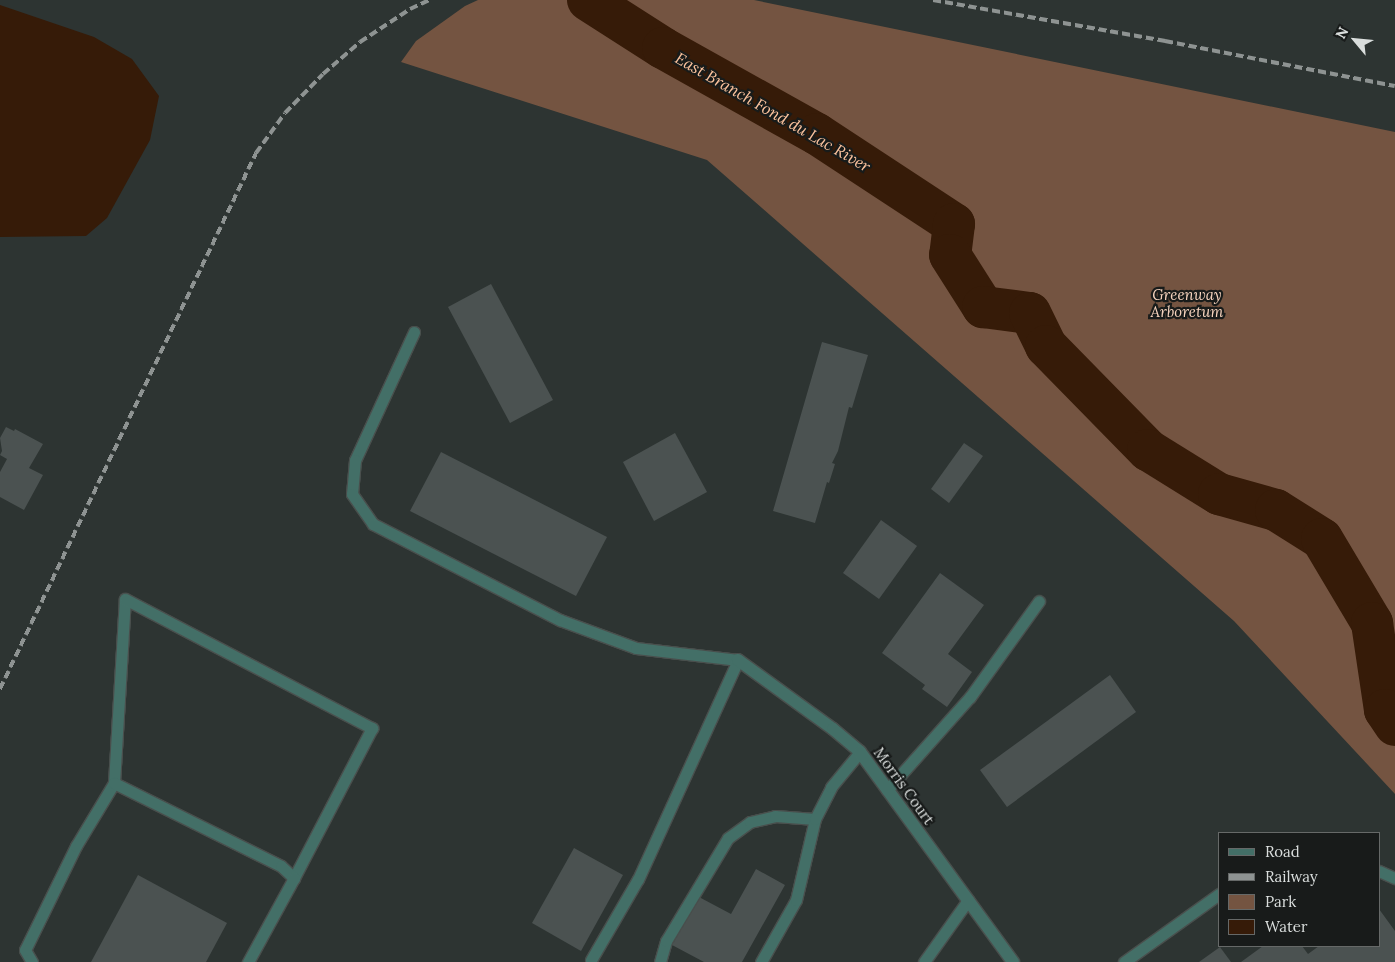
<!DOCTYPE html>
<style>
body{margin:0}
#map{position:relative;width:1395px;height:962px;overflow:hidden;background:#2d3432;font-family:Lora,serif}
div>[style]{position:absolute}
.green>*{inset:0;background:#745441}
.water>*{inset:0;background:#361b08}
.river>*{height:42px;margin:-21px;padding:0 21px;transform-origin:21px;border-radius:21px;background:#361b08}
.building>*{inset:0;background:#4b5251}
.roads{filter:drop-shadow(1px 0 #494f4d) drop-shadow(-1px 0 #494f4d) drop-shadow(0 1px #494f4d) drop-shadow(0 -1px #494f4d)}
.lane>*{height:11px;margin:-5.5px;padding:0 5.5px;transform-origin:5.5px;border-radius:5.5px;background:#436f67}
.street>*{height:12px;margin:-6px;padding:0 6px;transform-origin:6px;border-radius:6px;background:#436f67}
.rail>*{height:4px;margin-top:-2px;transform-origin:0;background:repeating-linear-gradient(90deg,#8e9392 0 8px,transparent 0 12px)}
span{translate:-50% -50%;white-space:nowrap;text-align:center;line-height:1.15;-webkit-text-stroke:4.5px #181b1a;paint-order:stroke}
.park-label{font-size:15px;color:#f7d4be;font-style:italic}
.street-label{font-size:15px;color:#dadedd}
.water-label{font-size:16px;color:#fcc39e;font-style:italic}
.legend{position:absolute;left:1218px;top:832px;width:162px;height:115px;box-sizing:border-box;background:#181b1a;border:1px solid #666968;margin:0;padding:6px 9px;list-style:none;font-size:15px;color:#dadedd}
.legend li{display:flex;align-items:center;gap:10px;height:25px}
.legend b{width:25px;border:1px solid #666968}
.north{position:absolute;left:1330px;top:15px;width:50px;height:50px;-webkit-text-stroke:4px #181b1a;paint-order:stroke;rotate:298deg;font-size:14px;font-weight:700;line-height:20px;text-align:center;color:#dadedd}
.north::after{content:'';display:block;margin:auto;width:18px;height:22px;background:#dadedd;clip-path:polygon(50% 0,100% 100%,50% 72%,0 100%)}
</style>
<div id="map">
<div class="green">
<i style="clip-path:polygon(478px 0,754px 0,1395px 132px,1395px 794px,1234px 621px,707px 160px,401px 62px,416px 41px,465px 6px)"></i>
</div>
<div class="water">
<i style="clip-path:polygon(0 5px,94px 37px,132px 59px,159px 96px,150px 140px,107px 218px,86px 236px,0 237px)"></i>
</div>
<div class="river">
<i style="left:588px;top:0;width:89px;rotate:32.6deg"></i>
<i style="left:663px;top:48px;width:176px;rotate:29.2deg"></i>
<i style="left:817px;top:134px;width:164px;rotate:33.3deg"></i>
<i style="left:954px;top:224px;width:31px;rotate:97deg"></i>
<i style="left:950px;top:255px;width:62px;rotate:57.6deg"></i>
<i style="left:983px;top:307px;width:47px;rotate:7.3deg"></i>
<i style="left:1030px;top:313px;width:37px;rotate:64deg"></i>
<i style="left:1046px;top:346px;width:146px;rotate:45.6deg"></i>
<i style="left:1148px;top:450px;width:84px;rotate:31.8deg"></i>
<i style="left:1219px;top:494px;width:59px;rotate:15.7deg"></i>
<i style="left:1276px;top:510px;width:54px;rotate:32.2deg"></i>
<i style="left:1322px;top:539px;width:98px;rotate:59.2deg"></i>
<i style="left:1372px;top:623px;width:88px;rotate:81.5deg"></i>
<i style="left:1385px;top:710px;width:18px;rotate:56deg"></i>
</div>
<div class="building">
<i style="clip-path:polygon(491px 284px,553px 400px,510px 423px,448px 307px)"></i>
<i style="clip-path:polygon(822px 342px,868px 355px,852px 408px,849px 407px,838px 451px,832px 463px,835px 464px,829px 483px,827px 482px,815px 523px,773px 511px)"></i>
<i style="clip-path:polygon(6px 427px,14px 431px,15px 429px,43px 444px,29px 468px,43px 475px,24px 510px,0 497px,0 472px,7px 459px,0 455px,2px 451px,0 438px)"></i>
<i style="clip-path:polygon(675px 433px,707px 492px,654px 521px,623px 462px)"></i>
<i style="clip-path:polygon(964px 443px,983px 456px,949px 503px,931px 489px)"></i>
<i style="clip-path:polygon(441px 452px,607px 537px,576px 596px,410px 511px)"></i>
<i style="clip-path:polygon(881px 520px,917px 546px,879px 599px,843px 573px)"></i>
<i style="clip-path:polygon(940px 573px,984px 605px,948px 654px,972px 672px,947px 707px,922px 689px,925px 685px,882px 653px)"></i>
<i style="clip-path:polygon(1110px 675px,1136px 712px,1007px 807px,980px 770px)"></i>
<i style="clip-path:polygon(574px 848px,623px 875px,581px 951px,532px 923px)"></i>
<i style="clip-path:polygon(756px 869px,785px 885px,742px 962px,704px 962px,672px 945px,699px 897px,731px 914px)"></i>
<i style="clip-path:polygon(138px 875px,227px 923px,206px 962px,91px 962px)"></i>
<i style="clip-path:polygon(1379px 909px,1395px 931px,1395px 962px,1241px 962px,1263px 946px,1302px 946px,1308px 954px,1319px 946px,1379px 946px)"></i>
<i style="clip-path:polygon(1220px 947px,1231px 962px,1199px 962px)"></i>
</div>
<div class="roads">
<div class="lane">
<i style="left:414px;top:332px;width:141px;rotate:114.7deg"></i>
<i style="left:355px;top:460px;width:34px;rotate:95deg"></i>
<i style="left:352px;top:494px;width:37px;rotate:55deg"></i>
<i style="left:373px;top:524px;width:210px;rotate:27.2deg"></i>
<i style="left:560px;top:620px;width:81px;rotate:20.2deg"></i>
<i style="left:636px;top:648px;width:103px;rotate:6.7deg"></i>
<i style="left:738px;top:660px;width:241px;rotate:114.5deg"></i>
<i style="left:638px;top:879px;width:94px;rotate:120.1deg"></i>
<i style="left:114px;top:783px;width:184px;rotate:-86.6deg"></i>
<i style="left:125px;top:599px;width:279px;rotate:27.6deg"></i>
<i style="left:372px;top:728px;width:169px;rotate:117.5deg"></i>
<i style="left:887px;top:790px;width:125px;rotate:-48.3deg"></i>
<i style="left:970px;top:697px;width:118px;rotate:-54.3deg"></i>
<i style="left:1379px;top:871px;width:17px;rotate:24deg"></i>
<i style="left:32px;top:962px;width:14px;rotate:-120deg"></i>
<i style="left:25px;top:950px;width:116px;rotate:-63.9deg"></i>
<i style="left:76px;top:846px;width:74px;rotate:-58.9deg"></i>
<i style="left:114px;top:783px;width:186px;rotate:26.4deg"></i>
<i style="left:281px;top:866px;width:18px;rotate:43deg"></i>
<i style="left:294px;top:878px;width:96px;rotate:118.7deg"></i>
<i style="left:660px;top:962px;width:22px;rotate:-74deg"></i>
<i style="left:666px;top:941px;width:120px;rotate:-59deg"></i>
<i style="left:728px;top:838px;width:27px;rotate:-36deg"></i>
<i style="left:750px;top:822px;width:26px;rotate:-13deg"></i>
<i style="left:775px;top:816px;width:40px;rotate:4.3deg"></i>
<i style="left:761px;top:962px;width:71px;rotate:-60.6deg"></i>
<i style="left:796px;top:900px;width:83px;rotate:-76.8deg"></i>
<i style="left:815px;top:819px;width:36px;rotate:-63deg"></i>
<i style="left:831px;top:787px;width:45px;rotate:-50.4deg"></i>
<i style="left:924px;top:962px;width:76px;rotate:-54.6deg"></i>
<i style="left:1124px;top:962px;width:117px;rotate:-35.6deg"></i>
</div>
<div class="street">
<i style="left:738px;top:660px;width:117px;rotate:36deg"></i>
<i style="left:833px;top:729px;width:35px;rotate:40deg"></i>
<i style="left:860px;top:752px;width:260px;rotate:53.9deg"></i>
</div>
</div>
<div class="rail">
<i style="left:933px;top:0;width:236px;rotate:10deg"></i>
<i style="left:1165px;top:41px;width:234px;rotate:11.1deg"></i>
<i style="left:0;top:689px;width:594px;rotate:-64.47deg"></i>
<i style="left:256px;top:153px;width:49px;rotate:-54.1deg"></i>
<i style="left:285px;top:113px;width:54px;rotate:-45.7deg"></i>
<i style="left:323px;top:74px;width:49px;rotate:-40.9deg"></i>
<i style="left:360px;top:42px;width:60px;rotate:-33.4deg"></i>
<i style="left:410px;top:9px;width:21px;rotate:-25deg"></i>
</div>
<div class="park-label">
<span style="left:1187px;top:303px">Greenway<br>Arboretum</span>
</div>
<div class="street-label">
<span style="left:904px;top:786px;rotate:54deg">Morris Court</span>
</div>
<div class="water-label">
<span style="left:773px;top:112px;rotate:30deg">East Branch Fond du Lac River</span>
</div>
<ul class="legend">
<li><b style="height:6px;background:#436f67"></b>Road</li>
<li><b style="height:6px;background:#8e9392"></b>Railway</li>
<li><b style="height:14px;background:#745441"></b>Park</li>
<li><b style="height:14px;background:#361b08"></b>Water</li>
</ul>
<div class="north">N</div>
</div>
